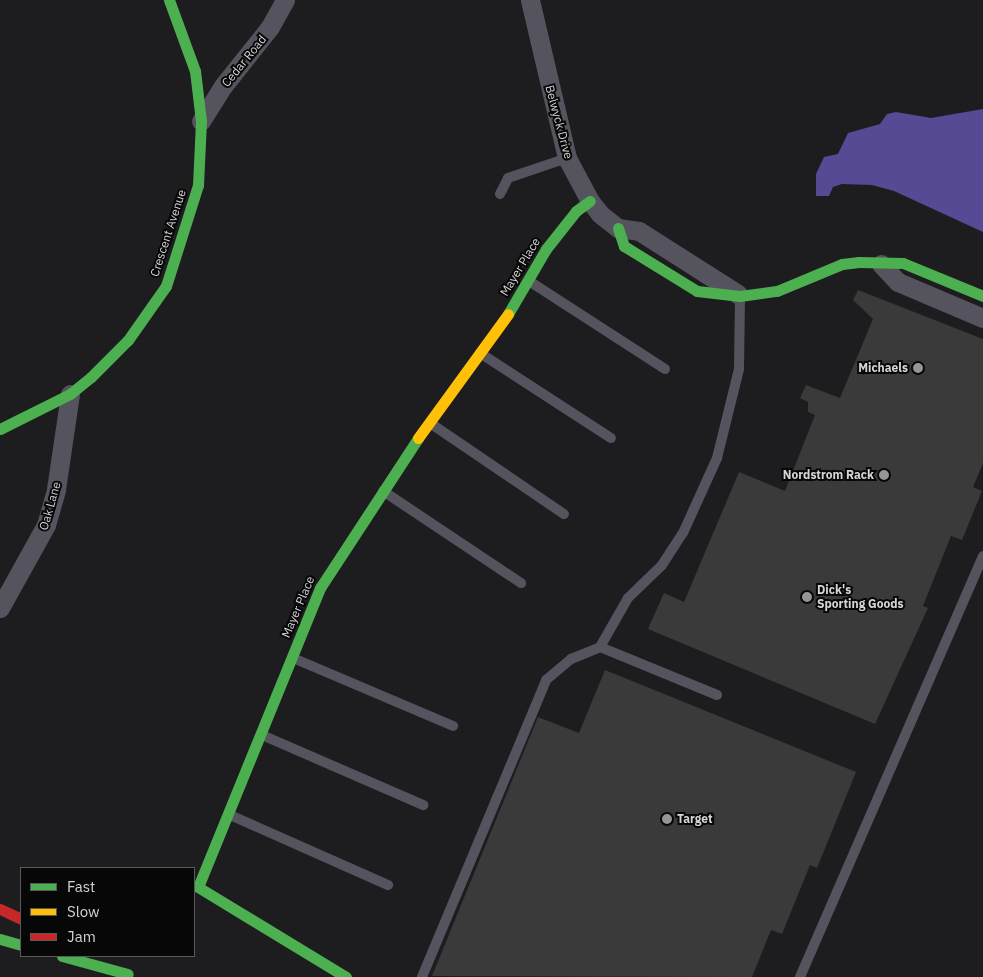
<!DOCTYPE html>
<style>
body{margin:0}
#map{position:relative;width:983px;height:977px;overflow:hidden;background:#1d1d1f;font-family:"IBM Plex Sans",sans-serif}
div>[style]{position:absolute}
.water>*{inset:0;background:#564a95}
.building>*{inset:0;background:#3a3a3b}
.lane>*{height:10px;margin:-5px;padding:0 5px;transform-origin:5px;border-radius:5px;background:#54535e}
.street>*{height:19px;margin:-9.5px;padding:0 9.5px;transform-origin:9.5px;border-radius:9.5px;background:#54535e}
.fast>*{height:11px;margin:-5.5px;padding:0 5.5px;transform-origin:5.5px;border-radius:5.5px;background:#4caf50}
.slow>*{height:11px;margin:-5.5px;padding:0 5.5px;transform-origin:5.5px;border-radius:5.5px;background:#ffc107}
.jam>*{height:11px;margin:-5.5px;padding:0 5.5px;transform-origin:5.5px;border-radius:5.5px;background:#c62828}
.dots>*{width:14px;height:14px;translate:-50% -50%;box-sizing:border-box;border:2px solid #070708;border-radius:50%}
span{translate:-50% -50%;white-space:nowrap;text-align:center;line-height:1.15;-webkit-text-stroke:4px #070708;paint-order:stroke}
.street-label{font-size:12px;color:#d5d5d8}
.poi-label{font-size:12px;color:#d5d5d8;font-weight:700}
.right{translate:-100% -50%;text-align:right}
.left{translate:0 -50%;text-align:left}
.legend{position:absolute;left:20px;top:867px;width:175px;height:90px;box-sizing:border-box;background:#070708;border:1px solid #59595b;margin:0;padding:6px 9px;list-style:none;font-size:15px;color:#d5d5d8}
.legend li{display:flex;align-items:center;gap:10px;height:25px}
.legend b{width:25px;border:1px solid #59595b}
</style>
<div id="map">
<div class="water">
<i style="clip-path:polygon(983px 109px,983px 232px,894px 191px,872px 185px,842px 184px,833px 187px,829px 196px,816px 196px,816px 174px,824px 157px,838px 154px,848px 133px,880px 124px,887px 114px,896px 112px,931px 118px)"></i>
</div>
<div class="building">
<i style="clip-path:polygon(858px 290px,983px 339px,983px 463px,973px 487px,982px 491px,962px 540px,951px 536px,923px 606px,928px 608px,875px 724px,648px 629px,664px 593px,684px 602px,739px 472px,785px 491px,815px 415px,808px 412px,808px 402px,800px 398px,806px 385px,840px 398px,873px 319px,853px 300px)"></i>
<i style="clip-path:polygon(605px 670px,856px 772px,817px 868px,810px 865px,782px 934px,771px 930px,752px 977px,432px 976px,538px 717px,579px 733px)"></i>
</div>
<div class="lane">
<i style="left:500px;top:194px;width:18px;rotate:-63deg"></i>
<i style="left:508px;top:178px;width:62px;rotate:-18.7deg"></i>
<i style="left:529px;top:281px;width:162px;rotate:32.9deg"></i>
<i style="left:480px;top:353px;width:156px;rotate:33deg"></i>
<i style="left:430px;top:423px;width:162px;rotate:34.2deg"></i>
<i style="left:383px;top:491px;width:166px;rotate:33.7deg"></i>
<i style="left:293px;top:658px;width:174px;rotate:23deg"></i>
<i style="left:717px;top:695px;width:126px;rotate:-157.7deg"></i>
<i style="left:600px;top:647px;width:56px;rotate:-60.3deg"></i>
<i style="left:628px;top:598px;width:47px;rotate:-44.1deg"></i>
<i style="left:662px;top:565px;width:38px;rotate:-57deg"></i>
<i style="left:683px;top:533px;width:82px;rotate:-65.6deg"></i>
<i style="left:717px;top:458px;width:92px;rotate:-76.1deg"></i>
<i style="left:739px;top:369px;width:72px;rotate:-89.2deg"></i>
<i style="left:262px;top:735px;width:176px;rotate:23.5deg"></i>
<i style="left:230px;top:815px;width:173px;rotate:23.9deg"></i>
<i style="left:422px;top:977px;width:322px;rotate:-67.3deg"></i>
<i style="left:546px;top:680px;width:33px;rotate:-40deg"></i>
<i style="left:571px;top:659px;width:31px;rotate:-22deg"></i>
<i style="left:800px;top:977px;width:459px;rotate:-66.5deg"></i>
</div>
<div class="street">
<i style="left:530px;top:0;width:162px;rotate:76.8deg"></i>
<i style="left:567px;top:158px;width:49px;rotate:61.9deg"></i>
<i style="left:590px;top:201px;width:16px;rotate:52deg"></i>
<i style="left:600px;top:214px;width:23px;rotate:38deg"></i>
<i style="left:618px;top:228px;width:21px;rotate:8deg"></i>
<i style="left:639px;top:231px;width:117px;rotate:32.5deg"></i>
<i style="left:201px;top:121px;width:41px;rotate:-57.8deg"></i>
<i style="left:223px;top:86px;width:75px;rotate:-51.5deg"></i>
<i style="left:270px;top:27px;width:31px;rotate:-61deg"></i>
<i style="left:881px;top:264px;width:25px;rotate:47deg"></i>
<i style="left:898px;top:282px;width:92px;rotate:23deg"></i>
<i style="left:0;top:608px;width:95px;rotate:-61deg"></i>
<i style="left:46px;top:525px;width:37px;rotate:-74deg"></i>
<i style="left:56px;top:489px;width:96px;rotate:-81.6deg"></i>
</div>
<div class="fast">
<i style="left:618px;top:228px;width:19px;rotate:72deg"></i>
<i style="left:624px;top:246px;width:86px;rotate:31.7deg"></i>
<i style="left:697px;top:291px;width:43px;rotate:6.6deg"></i>
<i style="left:740px;top:296px;width:37px;rotate:-8deg"></i>
<i style="left:777px;top:291px;width:70px;rotate:-22.6deg"></i>
<i style="left:842px;top:264px;width:17px;rotate:-7deg"></i>
<i style="left:859px;top:262px;width:44px;rotate:1.3deg"></i>
<i style="left:903px;top:263px;width:87px;rotate:22.4deg"></i>
<i style="left:508px;top:314px;width:75px;rotate:-59.7deg"></i>
<i style="left:546px;top:249px;width:48px;rotate:-51.7deg"></i>
<i style="left:576px;top:211px;width:17px;rotate:-36deg"></i>
<i style="left:0;top:429px;width:78px;rotate:-26.6deg"></i>
<i style="left:70px;top:394px;width:27px;rotate:-39deg"></i>
<i style="left:91px;top:377px;width:52px;rotate:-45deg"></i>
<i style="left:128px;top:340px;width:66px;rotate:-54.9deg"></i>
<i style="left:166px;top:286px;width:106px;rotate:-72.4deg"></i>
<i style="left:198px;top:185px;width:64px;rotate:-87.3deg"></i>
<i style="left:201px;top:121px;width:50px;rotate:-96.8deg"></i>
<i style="left:195px;top:71px;width:76px;rotate:-110.1deg"></i>
<i style="left:0;top:939px;width:22px;rotate:16deg"></i>
<i style="left:62px;top:956px;width:68px;rotate:15.3deg"></i>
<i style="left:346px;top:977px;width:173px;rotate:-148.7deg"></i>
<i style="left:198px;top:887px;width:323px;rotate:-67.8deg"></i>
<i style="left:320px;top:588px;width:179px;rotate:-56.8deg"></i>
</div>
<div class="slow">
<i style="left:418px;top:438px;width:153px;rotate:-54deg"></i>
</div>
<div class="jam">
<i style="left:0;top:909px;width:23px;rotate:25deg"></i>
</div>
<div class="dots">
<i style="left:918px;top:368px;background:#959597"></i>
<i style="left:884px;top:475px;background:#959597"></i>
<i style="left:807px;top:597px;background:#959597"></i>
<i style="left:667px;top:819px;background:#959597"></i>
</div>
<div class="street-label">
<span style="left:244px;top:61px;rotate:-51deg">Cedar Road</span>
<span style="left:559px;top:122px;rotate:75deg">Belwyck Drive</span>
<span style="left:168px;top:233px;rotate:-72deg">Crescent Avenue</span>
<span style="left:520px;top:267px;rotate:-59deg">Mayer Place</span>
<span style="left:50px;top:506px;rotate:-74deg">Oak Lane</span>
<span style="left:298px;top:607px;rotate:-67deg">Mayer Place</span>
</div>
<div class="poi-label">
<span class="right" style="left:908px;top:368px">Michaels</span>
<span class="right" style="left:874px;top:475px">Nordstrom Rack</span>
<span class="left" style="left:817px;top:597px">Dick's<br>Sporting Goods</span>
<span class="left" style="left:677px;top:819px">Target</span>
</div>
<ul class="legend">
<li><b style="height:6px;background:#4caf50"></b>Fast</li>
<li><b style="height:6px;background:#ffc107"></b>Slow</li>
<li><b style="height:6px;background:#c62828"></b>Jam</li>
</ul>
</div>
